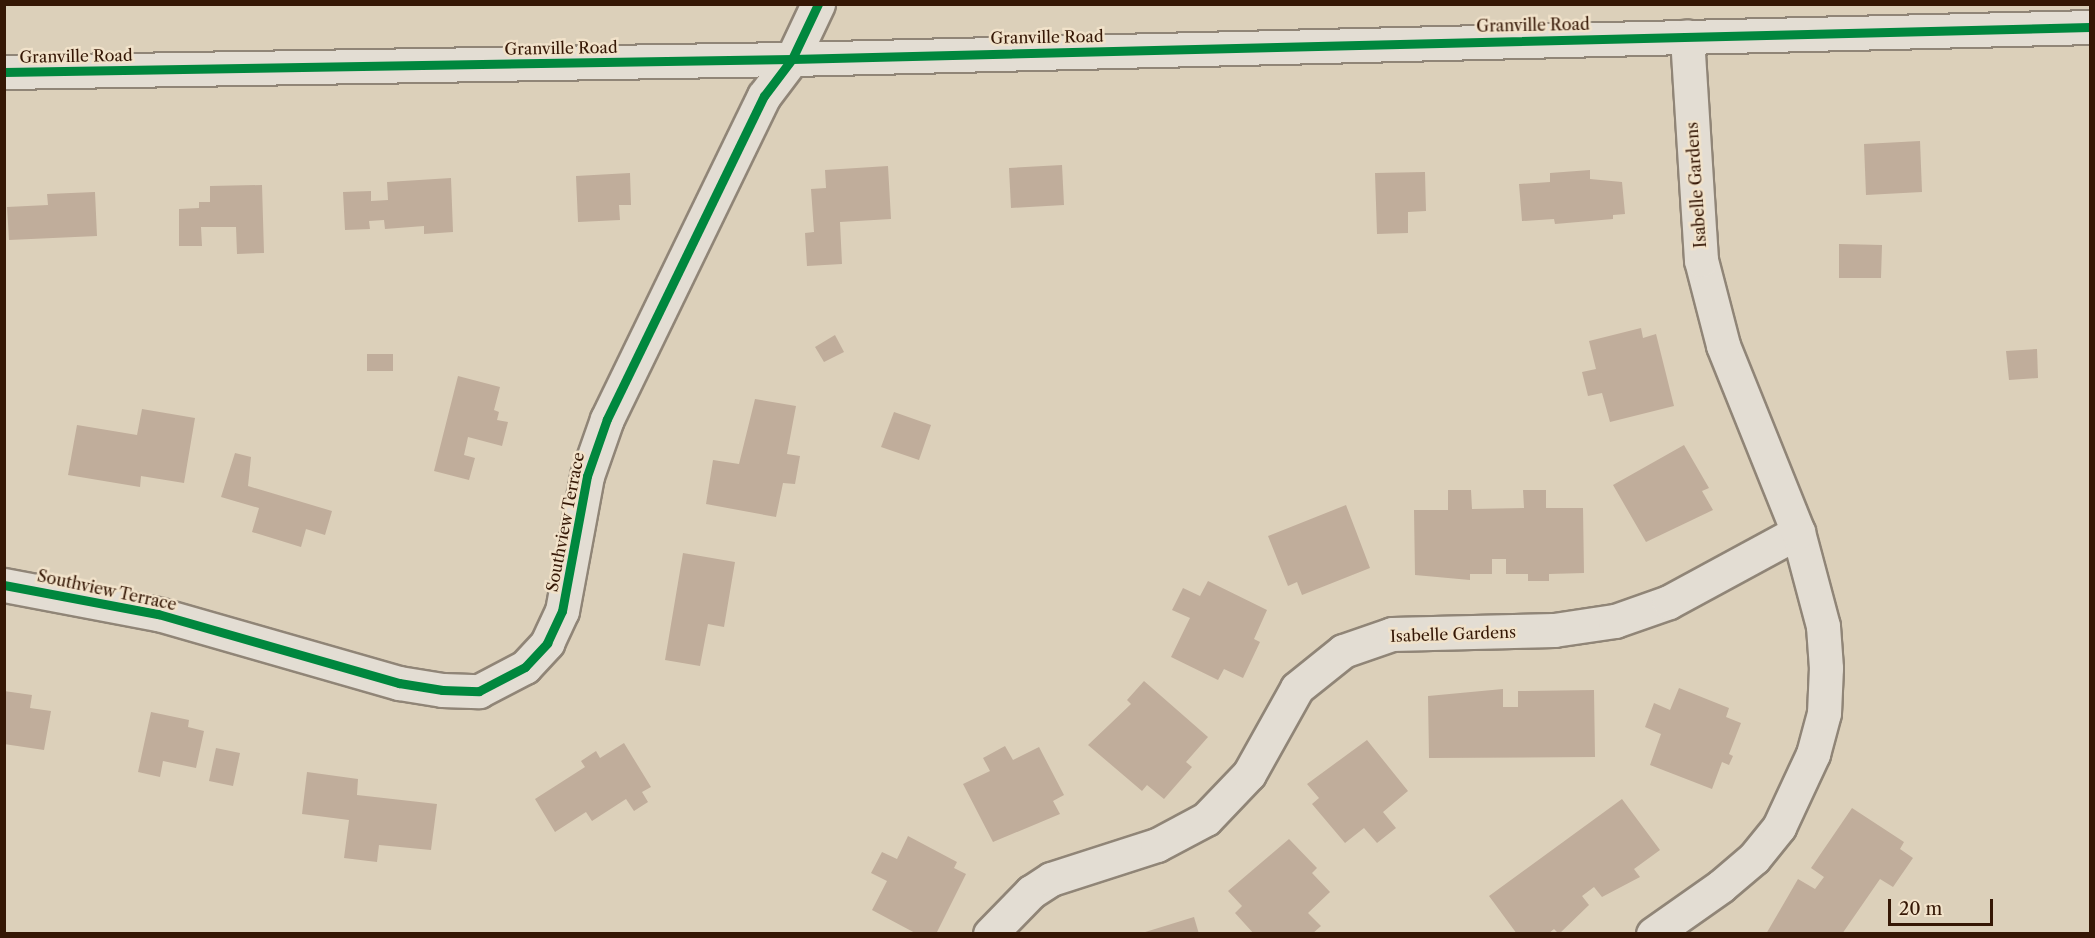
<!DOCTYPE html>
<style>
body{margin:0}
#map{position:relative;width:2095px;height:938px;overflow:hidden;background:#dcd0ba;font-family:"Libre Caslon Text",serif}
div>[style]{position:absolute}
.building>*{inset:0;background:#c0ad9b}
.roads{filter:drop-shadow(2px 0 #908577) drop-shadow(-2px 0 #908577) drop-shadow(0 2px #908577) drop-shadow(0 -2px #908577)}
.minor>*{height:33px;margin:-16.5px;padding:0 16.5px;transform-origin:16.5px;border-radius:16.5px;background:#e3ddd3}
.cycleway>*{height:9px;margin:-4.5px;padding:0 4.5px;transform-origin:4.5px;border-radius:4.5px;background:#00873e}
span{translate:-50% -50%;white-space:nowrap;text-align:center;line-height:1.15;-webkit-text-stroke:5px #f1e2ca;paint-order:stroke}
.street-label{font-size:16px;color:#351705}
.frame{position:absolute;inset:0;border:6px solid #351705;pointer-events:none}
.scale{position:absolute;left:1888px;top:899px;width:105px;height:27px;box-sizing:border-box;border:3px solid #351705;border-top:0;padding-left:8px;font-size:18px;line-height:21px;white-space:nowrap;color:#351705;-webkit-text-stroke:4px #f1e2ca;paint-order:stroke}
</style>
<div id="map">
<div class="building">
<i style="clip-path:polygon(1920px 141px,1922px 192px,1866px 195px,1864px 144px)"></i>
<i style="clip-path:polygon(1062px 165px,1064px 205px,1011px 208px,1009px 168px)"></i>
<i style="clip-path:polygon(888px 166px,891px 219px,840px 222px,842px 264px,807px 266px,805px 233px,814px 232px,811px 189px,826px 188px,825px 170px)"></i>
<i style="clip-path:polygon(1590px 170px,1590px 179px,1622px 182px,1625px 214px,1613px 215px,1613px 219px,1555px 224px,1554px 219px,1522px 221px,1519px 184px,1550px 182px,1550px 173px)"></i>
<i style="clip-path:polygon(1425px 172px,1426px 211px,1408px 212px,1408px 233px,1377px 234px,1375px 173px)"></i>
<i style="clip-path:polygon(630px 173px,631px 205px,619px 205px,620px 220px,578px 222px,576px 176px)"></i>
<i style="clip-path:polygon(451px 178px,453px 232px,424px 234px,424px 226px,385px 229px,384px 220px,369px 221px,370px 229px,345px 230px,343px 192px,371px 191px,371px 201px,388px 200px,387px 182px)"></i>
<i style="clip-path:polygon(262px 185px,264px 253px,237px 254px,236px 227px,201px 227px,202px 246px,179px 246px,179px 209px,199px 208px,199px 202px,210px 202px,210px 186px)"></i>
<i style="clip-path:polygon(95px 192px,97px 236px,9px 240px,7px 207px,48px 205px,47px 194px)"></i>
<i style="clip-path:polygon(1839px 244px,1882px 245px,1881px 278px,1839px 278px)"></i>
<i style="clip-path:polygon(1641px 328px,1643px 338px,1656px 334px,1674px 406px,1610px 422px,1602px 393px,1588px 396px,1582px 372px,1596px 369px,1589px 341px)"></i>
<i style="clip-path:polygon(835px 335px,844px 352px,824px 362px,815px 347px)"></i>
<i style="clip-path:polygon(2037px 349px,2038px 378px,2009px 380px,2006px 351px)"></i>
<i style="clip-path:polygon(367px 354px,393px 354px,393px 371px,367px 371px)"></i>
<i style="clip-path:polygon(458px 376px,500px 387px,494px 410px,499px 412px,497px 420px,508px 422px,502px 446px,468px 437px,464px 455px,475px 458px,469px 480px,434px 471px)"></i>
<i style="clip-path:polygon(755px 399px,796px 406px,787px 454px,800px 456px,795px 484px,783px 483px,776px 517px,706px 504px,713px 460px,739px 464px)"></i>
<i style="clip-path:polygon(142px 409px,195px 418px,184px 483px,141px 476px,140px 487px,68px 475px,77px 425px,137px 435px)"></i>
<i style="clip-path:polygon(894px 412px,931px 425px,919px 460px,881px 447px)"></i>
<i style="clip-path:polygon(1684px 445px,1709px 488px,1702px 491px,1713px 510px,1646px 542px,1613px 485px)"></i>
<i style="clip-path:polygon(235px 453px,251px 457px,248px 486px,332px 511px,325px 535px,306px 529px,301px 547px,252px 532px,259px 508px,221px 497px)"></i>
<i style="clip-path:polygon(1448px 490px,1471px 490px,1472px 509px,1524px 508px,1523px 490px,1546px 490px,1546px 508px,1583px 508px,1584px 573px,1549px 574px,1549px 581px,1528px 581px,1528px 574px,1506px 574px,1506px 559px,1492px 559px,1492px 574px,1470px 574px,1470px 580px,1415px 575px,1414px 510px,1448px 510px)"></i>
<i style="clip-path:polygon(1346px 505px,1370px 568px,1302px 595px,1297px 582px,1288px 586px,1268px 536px)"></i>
<i style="clip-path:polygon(683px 553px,735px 562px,724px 627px,708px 624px,700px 666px,665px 660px)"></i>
<i style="clip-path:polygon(1208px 581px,1267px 610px,1254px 639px,1260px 642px,1243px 678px,1224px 669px,1218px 680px,1171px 657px,1190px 618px,1172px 610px,1183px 588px,1200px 596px)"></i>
<i style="clip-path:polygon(1144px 681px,1208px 737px,1186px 762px,1192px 767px,1164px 799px,1147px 785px,1142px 791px,1088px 745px,1131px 704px,1127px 700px)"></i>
<i style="clip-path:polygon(1679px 688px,1729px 708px,1726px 717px,1741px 723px,1729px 754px,1733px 756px,1729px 765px,1722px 762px,1712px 789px,1650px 765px,1661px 734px,1645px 727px,1654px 703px,1670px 710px)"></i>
<i style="clip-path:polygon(1503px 689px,1503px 707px,1518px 707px,1518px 691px,1594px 690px,1595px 757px,1429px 758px,1428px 696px)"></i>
<i style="clip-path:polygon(4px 691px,32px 695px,30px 708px,51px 711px,44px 750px,4px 744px)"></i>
<i style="clip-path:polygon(151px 712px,189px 720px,188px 727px,204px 731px,196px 768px,163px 761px,160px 777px,138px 772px)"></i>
<i style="clip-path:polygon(1367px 740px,1408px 791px,1383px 812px,1396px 828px,1377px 843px,1364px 828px,1345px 843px,1312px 804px,1319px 798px,1307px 784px)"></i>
<i style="clip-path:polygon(624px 743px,651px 787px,642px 792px,648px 802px,634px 811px,626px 799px,592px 821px,586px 812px,555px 832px,535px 799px,585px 767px,581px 761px,596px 751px,600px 758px)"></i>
<i style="clip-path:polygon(1005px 746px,1013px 760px,1039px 747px,1064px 795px,1053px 801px,1060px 814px,993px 842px,963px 784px,990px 771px,983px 758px)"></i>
<i style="clip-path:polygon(216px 748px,240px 753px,233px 786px,209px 781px)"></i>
<i style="clip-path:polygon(307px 772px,358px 779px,357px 795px,437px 804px,431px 850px,379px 845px,377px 862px,344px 858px,349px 820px,302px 814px)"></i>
<i style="clip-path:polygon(1622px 799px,1660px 850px,1634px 869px,1640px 877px,1602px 897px,1594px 887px,1582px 896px,1589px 905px,1559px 934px,1554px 929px,1548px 934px,1517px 934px,1489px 896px)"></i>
<i style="clip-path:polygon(1852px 808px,1904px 842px,1900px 849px,1913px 858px,1893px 887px,1880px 879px,1842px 934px,1766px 934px,1798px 879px,1815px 889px,1824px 877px,1811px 868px)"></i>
<i style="clip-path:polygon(908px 836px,957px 862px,954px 868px,966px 874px,936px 934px,917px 934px,872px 910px,887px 881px,871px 873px,882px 852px,897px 859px)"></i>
<i style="clip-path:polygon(1289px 839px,1317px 868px,1312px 873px,1330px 892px,1308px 913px,1321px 926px,1312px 934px,1254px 934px,1235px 913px,1242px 906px,1228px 891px)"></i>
<i style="clip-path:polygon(1194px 917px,1199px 934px,1142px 934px,1142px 933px)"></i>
</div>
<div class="roads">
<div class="minor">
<i style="left:4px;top:72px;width:788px;rotate:-0.95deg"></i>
<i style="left:792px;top:59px;width:1298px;rotate:-1.41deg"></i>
<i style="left:4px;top:585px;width:157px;rotate:10.7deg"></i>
<i style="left:158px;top:614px;width:251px;rotate:16deg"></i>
<i style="left:399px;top:683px;width:44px;rotate:9.2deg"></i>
<i style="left:442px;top:690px;width:37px;rotate:2deg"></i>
<i style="left:479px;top:691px;width:52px;rotate:-27.6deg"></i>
<i style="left:525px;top:667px;width:33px;rotate:-47deg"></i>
<i style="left:547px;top:643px;width:35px;rotate:-65deg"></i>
<i style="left:562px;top:611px;width:137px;rotate:-79.5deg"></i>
<i style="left:587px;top:476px;width:60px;rotate:-70.7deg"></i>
<i style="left:607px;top:419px;width:359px;rotate:-64.1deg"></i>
<i style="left:764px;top:96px;width:46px;rotate:-52.9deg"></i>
<i style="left:792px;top:59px;width:61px;rotate:-64.7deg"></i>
<i style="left:990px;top:934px;width:59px;rotate:-45.7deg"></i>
<i style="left:1031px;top:892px;width:24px;rotate:-33deg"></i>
<i style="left:1051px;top:879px;width:111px;rotate:-17.8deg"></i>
<i style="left:1157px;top:845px;width:55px;rotate:-28deg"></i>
<i style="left:1206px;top:819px;width:62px;rotate:-46.3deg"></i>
<i style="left:1249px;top:774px;width:98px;rotate:-60.8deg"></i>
<i style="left:1297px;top:688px;width:59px;rotate:-38.8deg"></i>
<i style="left:1343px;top:651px;width:52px;rotate:-19.1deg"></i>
<i style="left:1392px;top:634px;width:162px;rotate:-1.4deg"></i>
<i style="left:1554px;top:630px;width:62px;rotate:-8.4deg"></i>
<i style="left:1615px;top:621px;width:57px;rotate:-19.4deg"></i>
<i style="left:1669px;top:602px;width:147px;rotate:-28.5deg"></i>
<i style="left:1653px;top:934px;width:83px;rotate:-35.2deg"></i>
<i style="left:1721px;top:886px;width:43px;rotate:-40.3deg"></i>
<i style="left:1754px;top:858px;width:40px;rotate:-51deg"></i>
<i style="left:1779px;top:827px;width:81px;rotate:-65deg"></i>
<i style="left:1813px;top:754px;width:42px;rotate:-75deg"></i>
<i style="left:1824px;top:713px;width:45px;rotate:-87.5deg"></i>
<i style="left:1826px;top:668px;width:42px;rotate:-94.1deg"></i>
<i style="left:1823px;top:626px;width:97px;rotate:-104.9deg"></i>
<i style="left:1798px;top:532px;width:201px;rotate:-111.9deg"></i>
<i style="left:1723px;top:345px;width:88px;rotate:-104.5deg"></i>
<i style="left:1701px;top:260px;width:224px;rotate:-93.6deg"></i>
</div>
</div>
<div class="cycleway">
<i style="left:4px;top:72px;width:788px;rotate:-0.95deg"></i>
<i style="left:792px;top:59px;width:1298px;rotate:-1.41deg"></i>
<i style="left:4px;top:585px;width:157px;rotate:10.7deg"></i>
<i style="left:158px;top:614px;width:251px;rotate:16deg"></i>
<i style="left:399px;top:683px;width:44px;rotate:9.2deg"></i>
<i style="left:442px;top:690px;width:37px;rotate:2deg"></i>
<i style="left:479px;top:691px;width:52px;rotate:-27.6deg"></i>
<i style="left:525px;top:667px;width:33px;rotate:-47deg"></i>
<i style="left:547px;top:643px;width:35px;rotate:-65deg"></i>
<i style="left:562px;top:611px;width:137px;rotate:-79.5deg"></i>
<i style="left:587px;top:476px;width:60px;rotate:-70.7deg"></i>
<i style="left:607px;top:419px;width:359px;rotate:-64.1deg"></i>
<i style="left:764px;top:96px;width:46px;rotate:-52.9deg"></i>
<i style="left:792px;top:59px;width:61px;rotate:-64.7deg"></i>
</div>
<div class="street-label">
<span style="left:1533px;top:25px;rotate:-1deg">Granville Road</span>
<span style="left:1047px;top:37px;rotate:-1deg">Granville Road</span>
<span style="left:561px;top:48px;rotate:-1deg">Granville Road</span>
<span style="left:76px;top:56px;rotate:-1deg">Granville Road</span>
<span style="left:1696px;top:185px;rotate:-94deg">Isabelle Gardens</span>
<span style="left:565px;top:522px;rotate:-79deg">Southview Terrace</span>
<span style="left:107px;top:590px;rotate:12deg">Southview Terrace</span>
<span style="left:1453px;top:634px;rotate:-2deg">Isabelle Gardens</span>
</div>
<div class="frame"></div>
<div class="scale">20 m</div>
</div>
